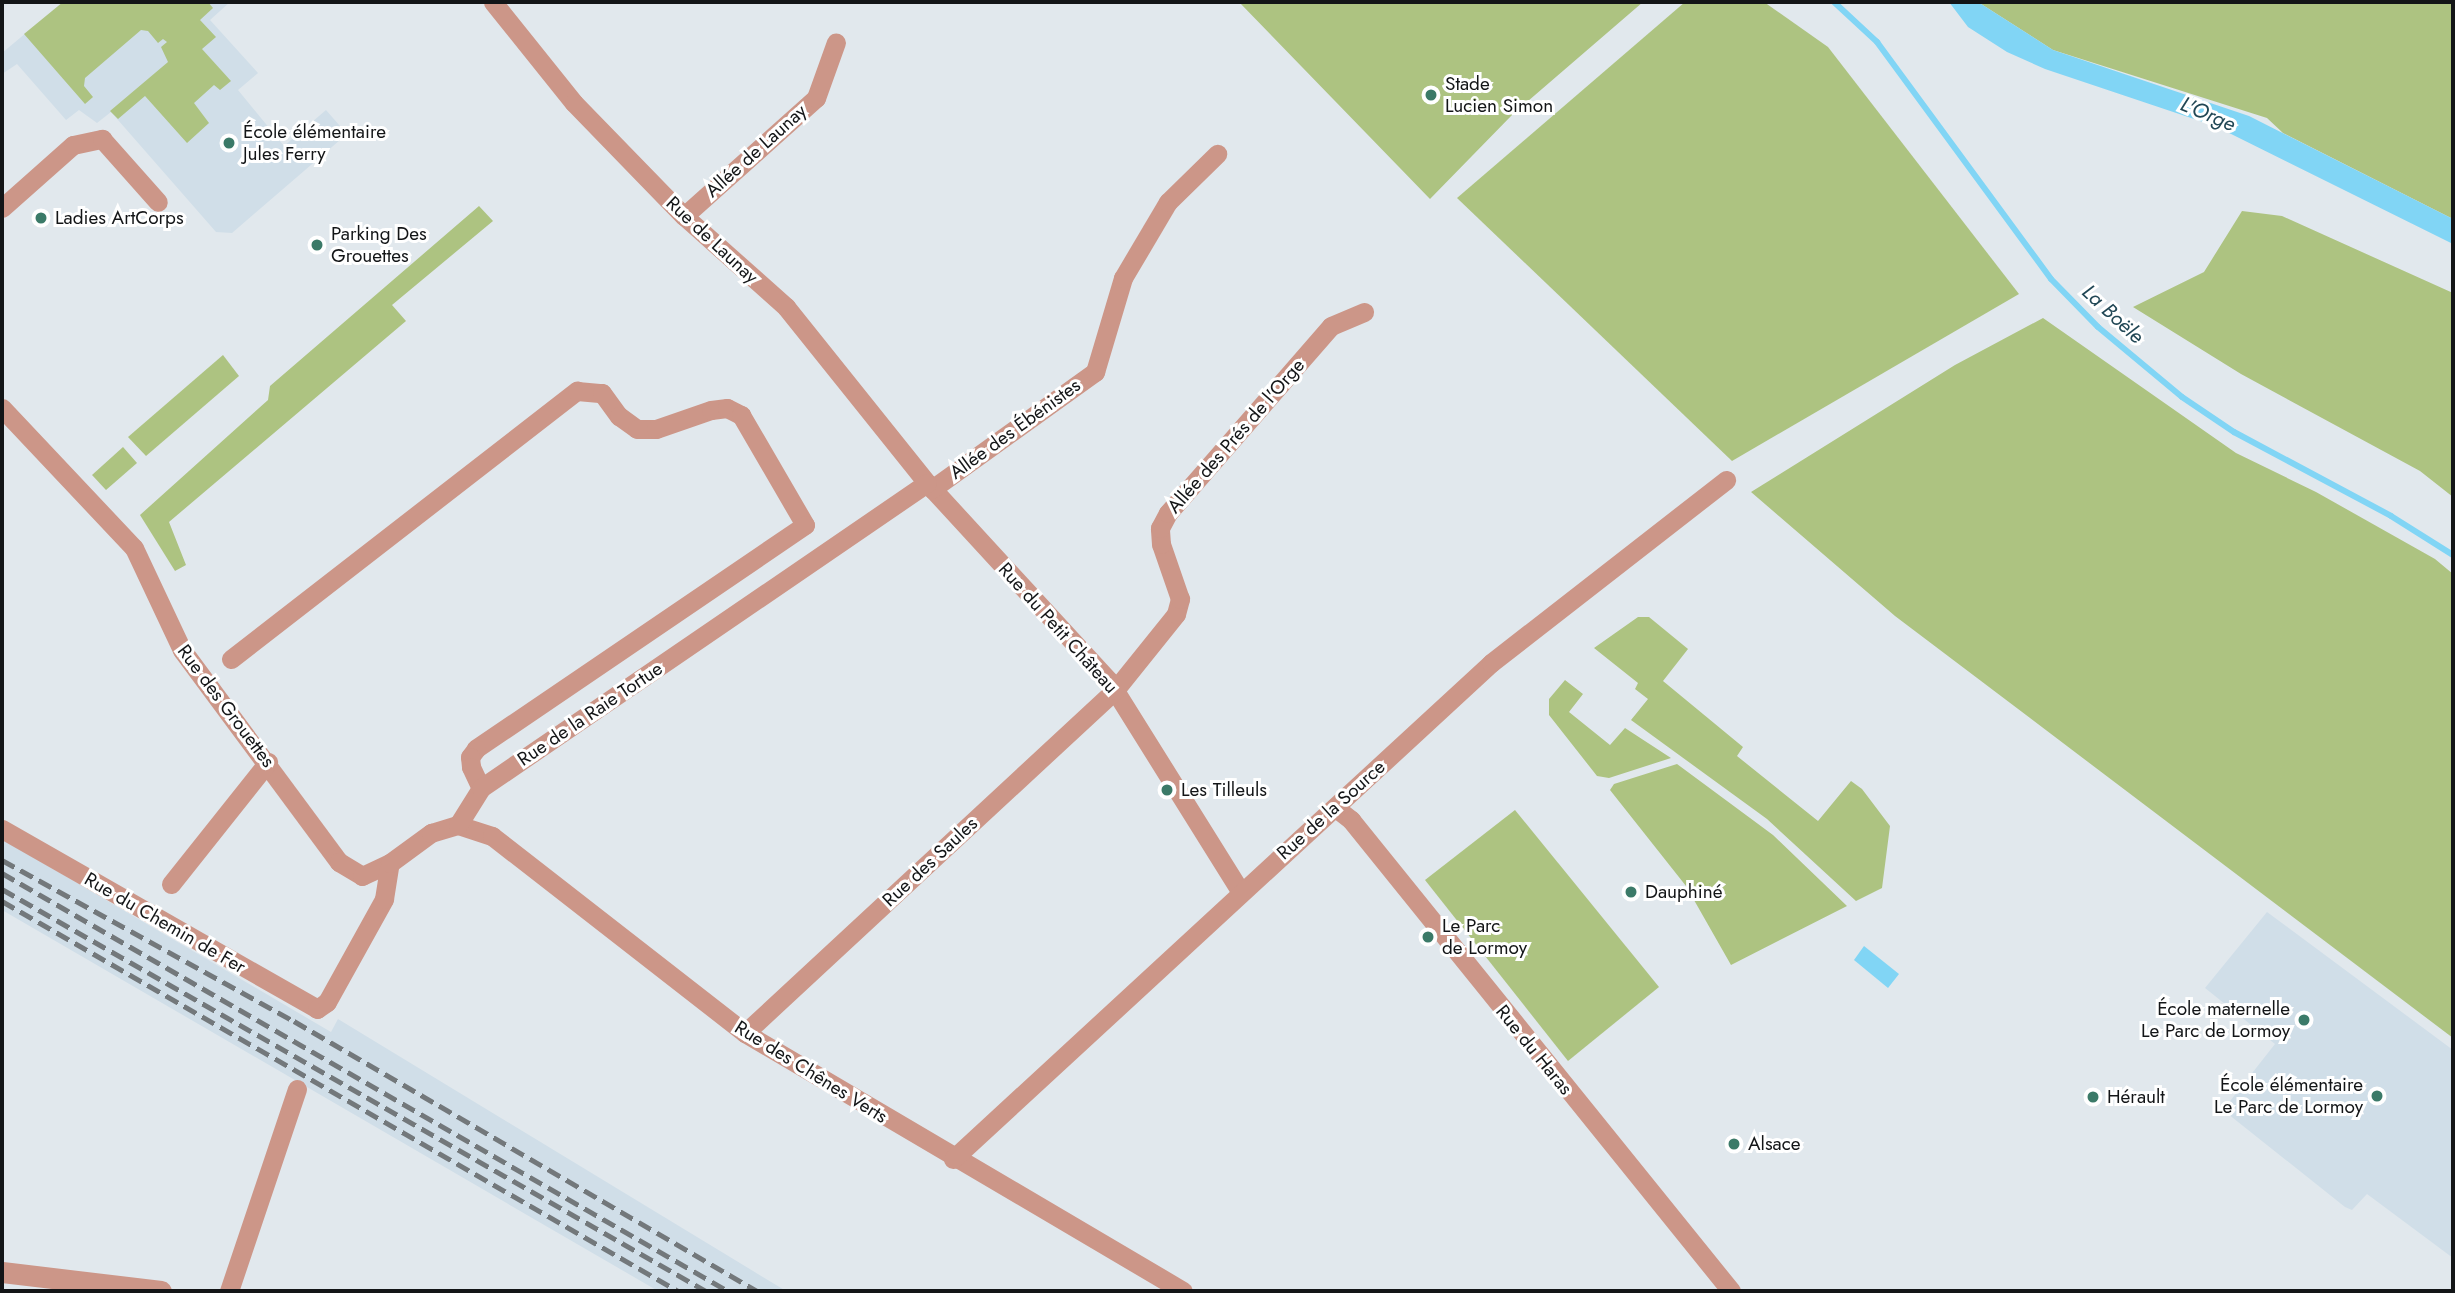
<!DOCTYPE html>
<meta charset="utf-8">
<style>
body{margin:0}
#map{position:relative;width:2455px;height:1293px;overflow:hidden;background:#e1e8ed;font-family:Jost,sans-serif}
div>[style]{position:absolute}
.built>*{inset:0;background:#d0dee8}
.green>*{inset:0;background:#adc381}
.water>*{inset:0;background:#81d5f5}
.stream>*{height:6px;margin:-3px;padding:0 3px;transform-origin:3px;border-radius:3px;background:#81d5f5}
.minor>*{height:19px;margin:-9.5px;padding:0 9.5px;transform-origin:9.5px;border-radius:9.5px;background:#cc9688}
.tertiary>*{height:21px;margin:-10.5px;padding:0 10.5px;transform-origin:10.5px;border-radius:10.5px;background:#cc9688}
.rail>*{height:5px;margin-top:-2.5px;transform-origin:0;background:repeating-linear-gradient(90deg,#73787b 0 14px,transparent 0 21px)}
.dots>*{width:19px;height:19px;translate:-50% -50%;box-sizing:border-box;border:4px solid #fff;border-radius:50%}
span{translate:-50% -50%;white-space:nowrap;text-align:center;line-height:1.15;-webkit-text-stroke:6px #fff;paint-order:stroke}
.poi-label{font-size:19px;color:#131517}
.left{translate:0 -50%;text-align:left}
.right{translate:-100% -50%;text-align:right}
.street-label{font-size:19px;color:#131517}
.water-label{font-size:21px;color:#214755;font-style:italic}
.frame{position:absolute;inset:0;border:4px solid #131517;pointer-events:none}
</style>
<div id="map">
<div class="built">
<i style="clip-path:polygon(63px 2px,230px 2px,210px 20px,258px 73px,238px 90px,284px 146px,326px 110px,347px 134px,232px 233px,216px 232px,111px 112px,97px 123px,79px 110px,66px 120px,17px 64px,2px 74px,2px 53px)"></i>
<i style="clip-path:polygon(2px 839px,331px 1032px,338px 1019px,786px 1291px,658px 1291px,2px 910px)"></i>
<i style="clip-path:polygon(2267px 912px,2453px 1050px,2453px 1258px,2367px 1194px,2352px 1210px,2345px 1207px,2223px 1110px,2275px 1044px,2205px 988px)"></i>
</div>
<div class="green">
<i style="clip-path:polygon(63px 2px,208px 2px,213px 8px,200px 20px,216px 37px,202px 49px,231px 81px,220px 90px,214px 85px,194px 103px,209px 123px,187px 143px,145px 96px,118px 119px,110px 111px,168px 62px,161px 47px,167px 42px,163px 39px,158px 43px,148px 31px,141px 30px,85px 78px,84px 86px,93px 97px,85px 104px,24px 34px)"></i>
<i style="clip-path:polygon(1239px 2px,1643px 2px,1513px 114px,1430px 199px)"></i>
<i style="clip-path:polygon(1685px 2px,1764px 2px,1828px 47px,2019px 294px,1732px 461px,1457px 198px)"></i>
<i style="clip-path:polygon(1978px 2px,2453px 2px,2453px 219px,2283px 133px,2267px 118px,2053px 50px)"></i>
<i style="clip-path:polygon(479px 206px,493px 221px,392px 305px,406px 321px,169px 522px,186px 565px,175px 571px,140px 515px,268px 400px,270px 386px)"></i>
<i style="clip-path:polygon(2242px 211px,2282px 216px,2453px 293px,2453px 497px,2420px 471px,2241px 374px,2133px 307px,2204px 272px)"></i>
<i style="clip-path:polygon(2043px 318px,2236px 453px,2316px 492px,2435px 559px,2453px 574px,2453px 1038px,1895px 616px,1751px 492px,1955px 365px)"></i>
<i style="clip-path:polygon(223px 355px,239px 376px,146px 456px,128px 437px)"></i>
<i style="clip-path:polygon(123px 447px,137px 463px,106px 490px,92px 475px)"></i>
<i style="clip-path:polygon(1638px 617px,1649px 617px,1688px 649px,1663px 681px,1743px 747px,1737px 756px,1818px 821px,1851px 781px,1862px 789px,1890px 826px,1882px 888px,1856px 901px,1767px 819px,1631px 720px,1648px 699px,1635px 689px,1638px 683px,1594px 648px)"></i>
<i style="clip-path:polygon(1565px 680px,1583px 694px,1569px 712px,1610px 745px,1625px 728px,1671px 758px,1609px 778px,1597px 776px,1549px 715px,1549px 699px)"></i>
<i style="clip-path:polygon(1677px 764px,1773px 835px,1847px 906px,1731px 965px,1686px 886px,1610px 790px,1614px 784px)"></i>
<i style="clip-path:polygon(1515px 810px,1659px 987px,1568px 1061px,1425px 880px)"></i>
</div>
<div class="water">
<i style="clip-path:polygon(1949px 2px,1978px 2px,2053px 50px,2249px 116px,2453px 219px,2453px 244px,2215px 126px,2045px 69px,2007px 52px,1968px 27px)"></i>
<i style="clip-path:polygon(1864px 946px,1899px 974px,1888px 988px,1854px 960px)"></i>
</div>
<div class="stream">
<i style="left:1834px;top:2px;width:59px;rotate:42.9deg"></i>
<i style="left:1877px;top:42px;width:294px;rotate:53.7deg"></i>
<i style="left:2051px;top:279px;width:67px;rotate:45.6deg"></i>
<i style="left:2098px;top:327px;width:109px;rotate:39.8deg"></i>
<i style="left:2182px;top:397px;width:63px;rotate:33.9deg"></i>
<i style="left:2234px;top:432px;width:178px;rotate:28.1deg"></i>
<i style="left:2391px;top:516px;width:73px;rotate:32.2deg"></i>
</div>
<div class="minor">
<i style="left:493px;top:2px;width:129px;rotate:51.3deg"></i>
<i style="left:574px;top:103px;width:158px;rotate:45.8deg"></i>
<i style="left:684px;top:216px;width:137px;rotate:41.7deg"></i>
<i style="left:786px;top:307px;width:226px;rotate:51.3deg"></i>
<i style="left:927px;top:483px;width:269px;rotate:47.4deg"></i>
<i style="left:1109px;top:681px;width:249px;rotate:58deg"></i>
<i style="left:2px;top:208px;width:95px;rotate:-41.6deg"></i>
<i style="left:73px;top:145px;width:30px;rotate:-12deg"></i>
<i style="left:102px;top:139px;width:84px;rotate:48.4deg"></i>
<i style="left:684px;top:216px;width:177px;rotate:-41.8deg"></i>
<i style="left:816px;top:98px;width:59px;rotate:-70.3deg"></i>
<i style="left:2px;top:408px;width:192px;rotate:46.7deg"></i>
<i style="left:134px;top:548px;width:113px;rotate:64.8deg"></i>
<i style="left:182px;top:650px;width:264px;rotate:53.5deg"></i>
<i style="left:339px;top:862px;width:27px;rotate:31deg"></i>
<i style="left:362px;top:876px;width:31px;rotate:-25deg"></i>
<i style="left:932px;top:489px;width:201px;rotate:-35.7deg"></i>
<i style="left:1095px;top:372px;width:98px;rotate:-73.4deg"></i>
<i style="left:1123px;top:278px;width:88px;rotate:-59.4deg"></i>
<i style="left:1168px;top:202px;width:69px;rotate:-44.4deg"></i>
<i style="left:231px;top:659px;width:438px;rotate:-37.8deg"></i>
<i style="left:577px;top:391px;width:25px;rotate:5deg"></i>
<i style="left:602px;top:393px;width:29px;rotate:54deg"></i>
<i style="left:619px;top:416px;width:22px;rotate:36deg"></i>
<i style="left:637px;top:429px;width:19px"></i>
<i style="left:656px;top:429px;width:58px;rotate:-19.1deg"></i>
<i style="left:711px;top:410px;width:16px;rotate:-7deg"></i>
<i style="left:727px;top:408px;width:16px;rotate:27deg"></i>
<i style="left:741px;top:415px;width:127px;rotate:59.8deg"></i>
<i style="left:805px;top:525px;width:398px;rotate:145.8deg"></i>
<i style="left:476px;top:749px;width:10px;rotate:127deg"></i>
<i style="left:470px;top:757px;width:10px;rotate:84deg"></i>
<i style="left:471px;top:767px;width:23px;rotate:65deg"></i>
<i style="left:1337px;top:809px;width:18px;rotate:38deg"></i>
<i style="left:1351px;top:820px;width:605px;rotate:51.1deg"></i>
<i style="left:458px;top:825px;width:36px;rotate:18deg"></i>
<i style="left:492px;top:836px;width:321px;rotate:37.9deg"></i>
<i style="left:745px;top:1033px;width:508px;rotate:30.5deg"></i>
<i style="left:2px;top:829px;width:363px;rotate:29.7deg"></i>
<i style="left:317px;top:1009px;width:12px;rotate:-35deg"></i>
<i style="left:327px;top:1002px;width:118px;rotate:-61deg"></i>
<i style="left:384px;top:899px;width:36px;rotate:-81deg"></i>
<i style="left:390px;top:863px;width:51px;rotate:-36.2deg"></i>
<i style="left:431px;top:833px;width:28px;rotate:-17deg"></i>
<i style="left:458px;top:825px;width:44px;rotate:-58.1deg"></i>
<i style="left:481px;top:788px;width:540px;rotate:-34.37deg"></i>
<i style="left:171px;top:884px;width:156px;rotate:-51.5deg"></i>
<i style="left:745px;top:1033px;width:505px;rotate:-42.83deg"></i>
<i style="left:1115px;top:690px;width:97px;rotate:-51.2deg"></i>
<i style="left:1176px;top:614px;width:16px;rotate:-75deg"></i>
<i style="left:1180px;top:599px;width:58px;rotate:-109.1deg"></i>
<i style="left:1161px;top:544px;width:16px;rotate:-94deg"></i>
<i style="left:1160px;top:528px;width:17px;rotate:-62deg"></i>
<i style="left:1168px;top:513px;width:248px;rotate:-48.9deg"></i>
<i style="left:1331px;top:326px;width:36px;rotate:-23deg"></i>
<i style="left:953px;top:1159px;width:732px;rotate:-42.67deg"></i>
<i style="left:1491px;top:663px;width:298px;rotate:-37.9deg"></i>
<i style="left:229px;top:1291px;width:213px;rotate:-71.4deg"></i>
</div>
<div class="tertiary">
<i style="left:2px;top:1272px;width:160px;rotate:6.8deg"></i>
</div>
<div class="rail">
<i style="left:2px;top:860px;width:333px;rotate:28.9deg"></i>
<i style="left:294px;top:1021px;width:536px;rotate:30.25deg"></i>
<i style="left:2px;top:873px;width:838px;rotate:29.93deg"></i>
<i style="left:2px;top:889px;width:811px;rotate:29.73deg"></i>
<i style="left:2px;top:901px;width:780px;rotate:29.98deg"></i>
</div>
<div class="dots">
<i style="left:1431px;top:95px;background:#3b7a68"></i>
<i style="left:229px;top:143px;background:#3b7a68"></i>
<i style="left:41px;top:218px;background:#3b7a68"></i>
<i style="left:317px;top:245px;background:#3b7a68"></i>
<i style="left:1167px;top:790px;background:#3b7a68"></i>
<i style="left:1631px;top:892px;background:#3b7a68"></i>
<i style="left:1428px;top:937px;background:#3b7a68"></i>
<i style="left:2304px;top:1020px;background:#3b7a68"></i>
<i style="left:2377px;top:1096px;background:#3b7a68"></i>
<i style="left:2093px;top:1097px;background:#3b7a68"></i>
<i style="left:1734px;top:1144px;background:#3b7a68"></i>
</div>
<div class="poi-label">
<span class="left" style="left:1445px;top:95px">Stade<br>Lucien Simon</span>
<span class="left" style="left:243px;top:143px">École élémentaire<br>Jules Ferry</span>
<span class="left" style="left:55px;top:218px">Ladies ArtCorps</span>
<span class="left" style="left:331px;top:245px">Parking Des<br>Grouettes</span>
<span class="left" style="left:1181px;top:790px">Les Tilleuls</span>
<span class="left" style="left:1645px;top:892px">Dauphiné</span>
<span class="left" style="left:1442px;top:937px">Le Parc<br>de Lormoy</span>
<span class="right" style="left:2290px;top:1020px">École maternelle<br>Le Parc de Lormoy</span>
<span class="right" style="left:2363px;top:1096px">École élémentaire<br>Le Parc de Lormoy</span>
<span class="left" style="left:2107px;top:1097px">Hérault</span>
<span class="left" style="left:1748px;top:1144px">Alsace</span>
</div>
<div class="street-label">
<span style="left:756px;top:151px;rotate:-42deg">Allée de Launay</span>
<span style="left:712px;top:240px;rotate:43deg">Rue de Launay</span>
<span style="left:1015px;top:429px;rotate:-36deg">Allée des Ébénistes</span>
<span style="left:1236px;top:436px;rotate:-49deg">Allée des Prés de l'Orge</span>
<span style="left:1058px;top:628px;rotate:48deg">Rue du Petit Château</span>
<span style="left:226px;top:706px;rotate:53deg">Rue des Grouettes</span>
<span style="left:590px;top:714px;rotate:-34deg">Rue de la Raie Tortue</span>
<span style="left:1331px;top:810px;rotate:-42deg">Rue de la Source</span>
<span style="left:930px;top:862px;rotate:-43deg">Rue des Saules</span>
<span style="left:165px;top:923px;rotate:30deg">Rue du Chemin de Fer</span>
<span style="left:1534px;top:1050px;rotate:51deg">Rue du Haras</span>
<span style="left:811px;top:1072px;rotate:32deg">Rue des Chênes Verts</span>
</div>
<div class="water-label">
<span style="left:2208px;top:114px;rotate:23deg">L'Orge</span>
<span style="left:2113px;top:314px;rotate:43deg">La Boële</span>
</div>
<div class="frame"></div>
</div>
